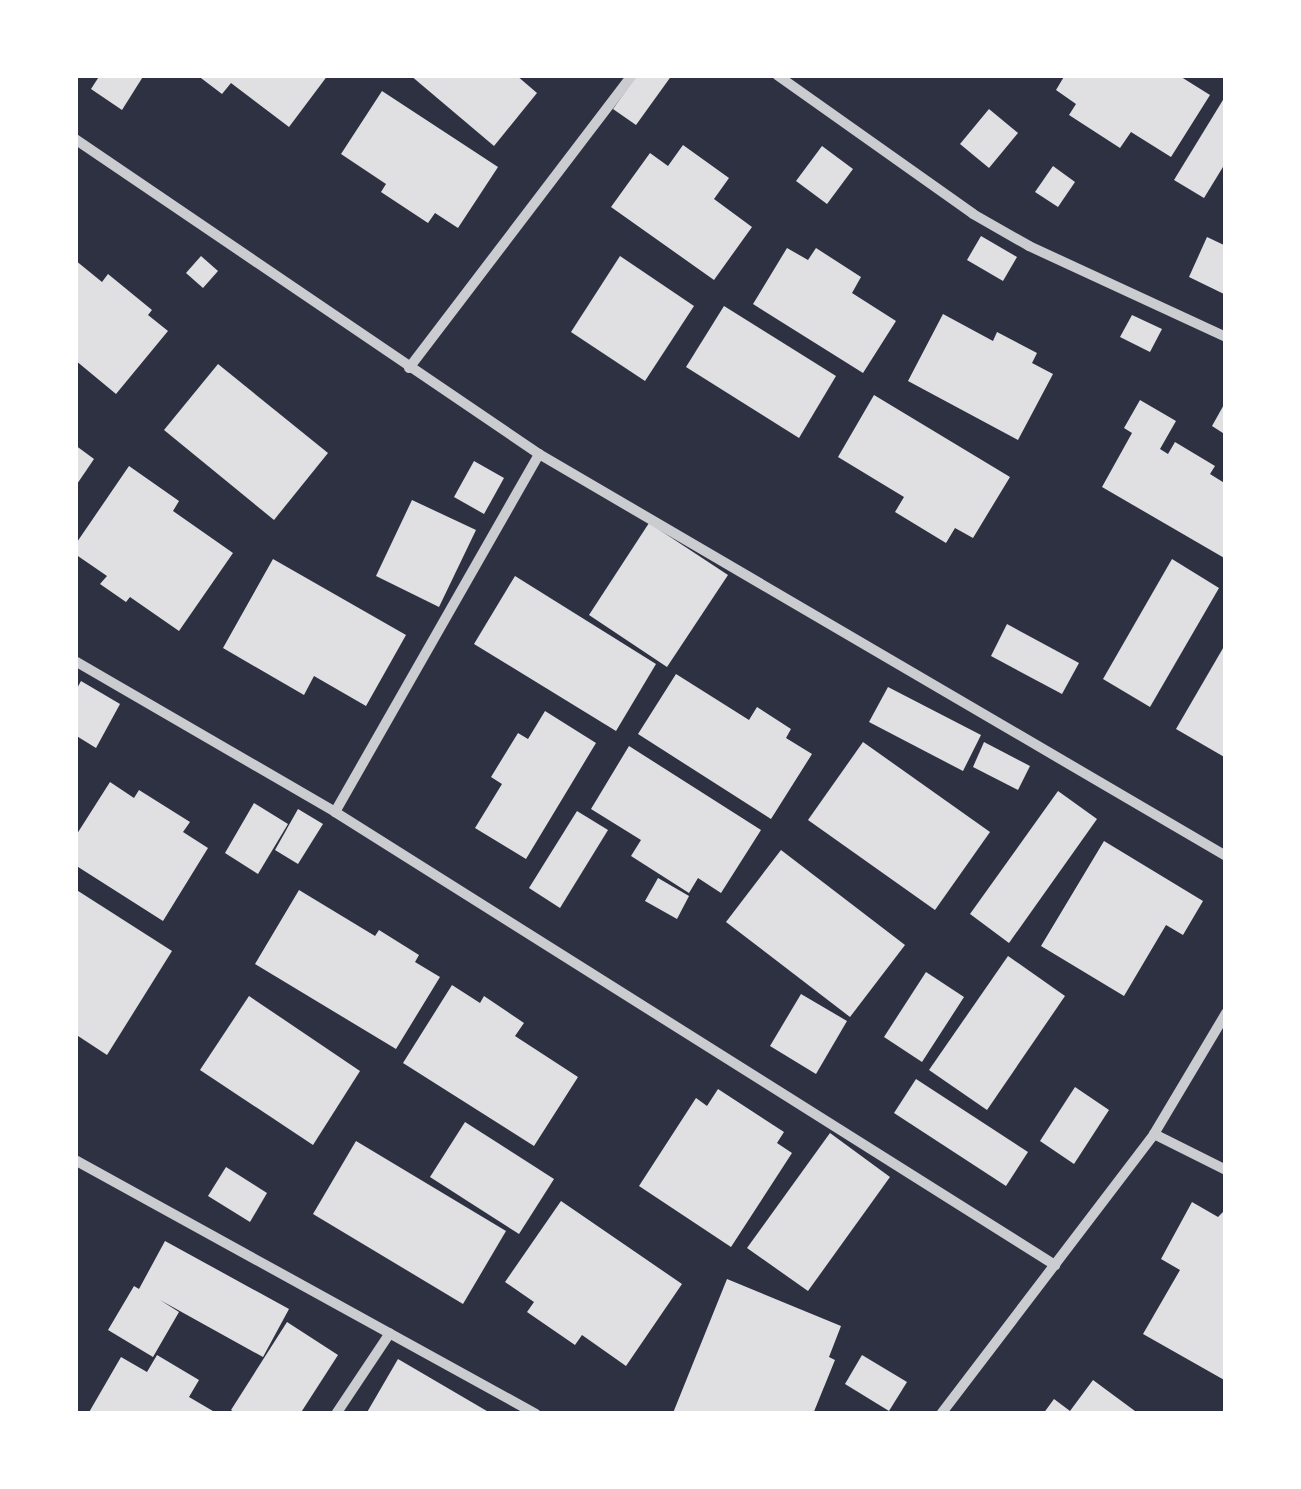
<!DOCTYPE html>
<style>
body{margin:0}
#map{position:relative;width:1301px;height:1489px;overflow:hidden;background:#2d3142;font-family:"Roboto Condensed",sans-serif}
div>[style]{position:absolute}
.building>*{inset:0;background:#e0e0e3}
.minor>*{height:10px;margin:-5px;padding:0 5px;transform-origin:5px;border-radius:5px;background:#caccd0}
span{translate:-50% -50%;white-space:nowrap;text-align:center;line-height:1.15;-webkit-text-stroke:8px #fff;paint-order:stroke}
.frame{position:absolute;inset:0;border:78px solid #fff;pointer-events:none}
</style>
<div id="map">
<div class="building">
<i style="clip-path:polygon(100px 75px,144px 75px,122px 110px,91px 89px)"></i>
<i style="clip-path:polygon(197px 75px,328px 75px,289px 127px,231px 83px,222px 94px)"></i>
<i style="clip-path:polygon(410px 75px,516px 75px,537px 93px,494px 146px)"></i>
<i style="clip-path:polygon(637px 75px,672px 75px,636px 125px,613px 109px)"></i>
<i style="clip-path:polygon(1065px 75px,1178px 75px,1210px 95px,1171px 157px,1131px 132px,1120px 148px,1069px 115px,1076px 104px,1056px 90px)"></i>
<i style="clip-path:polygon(382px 91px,498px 167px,458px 228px,435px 213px,428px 223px,381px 192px,386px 184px,341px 154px)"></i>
<i style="clip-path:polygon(1226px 95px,1226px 162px,1204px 198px,1174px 180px)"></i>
<i style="clip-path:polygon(989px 109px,1018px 133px,989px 168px,960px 144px)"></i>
<i style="clip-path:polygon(683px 145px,729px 178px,714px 199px,752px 227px,714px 280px,611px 207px,650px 153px,668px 166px)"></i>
<i style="clip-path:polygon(822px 146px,853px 169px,827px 204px,796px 181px)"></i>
<i style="clip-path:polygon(1053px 166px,1075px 182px,1058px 207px,1035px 192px)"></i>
<i style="clip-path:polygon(981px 236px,1017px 257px,1003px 281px,967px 260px)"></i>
<i style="clip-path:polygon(1207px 237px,1226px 246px,1226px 295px,1189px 277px)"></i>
<i style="clip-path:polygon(787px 248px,808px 260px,816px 248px,861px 277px,852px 293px,896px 321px,863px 373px,753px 304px)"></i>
<i style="clip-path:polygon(201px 256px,218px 271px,203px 288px,186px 273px)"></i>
<i style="clip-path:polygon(620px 256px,694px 306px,645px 381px,571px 332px)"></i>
<i style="clip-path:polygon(75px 260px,102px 282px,108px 274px,152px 310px,148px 315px,168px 331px,116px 394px,75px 360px)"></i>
<i style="clip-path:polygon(724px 306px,836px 376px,799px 438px,686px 367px)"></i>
<i style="clip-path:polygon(943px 314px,993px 341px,997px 332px,1037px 353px,1032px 363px,1053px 374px,1018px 440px,908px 381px)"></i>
<i style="clip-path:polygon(1132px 315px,1162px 329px,1150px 352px,1120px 337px)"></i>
<i style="clip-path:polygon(218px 364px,328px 453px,274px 520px,164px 430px)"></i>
<i style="clip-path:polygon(874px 395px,1010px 477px,973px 538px,955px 528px,946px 543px,895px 512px,904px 497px,838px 457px)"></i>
<i style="clip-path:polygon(1140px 400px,1176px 421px,1160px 449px,1168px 454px,1175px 442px,1215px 466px,1210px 474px,1226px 484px,1226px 559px,1102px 487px,1132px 433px,1124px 428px)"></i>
<i style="clip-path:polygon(1226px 401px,1226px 435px,1212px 426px)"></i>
<i style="clip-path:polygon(75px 445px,94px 459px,75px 487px)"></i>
<i style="clip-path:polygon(474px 461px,504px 478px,484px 514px,454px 497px)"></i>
<i style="clip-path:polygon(129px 466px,179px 501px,173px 511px,233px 553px,179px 631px,130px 597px,126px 602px,100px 584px,107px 576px,75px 554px,75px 545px)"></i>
<i style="clip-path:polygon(412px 500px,476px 530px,439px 607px,376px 576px)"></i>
<i style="clip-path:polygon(649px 523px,728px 575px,667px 667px,589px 615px)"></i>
<i style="clip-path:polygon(273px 559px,406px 635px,366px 706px,314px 676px,304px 695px,223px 648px)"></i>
<i style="clip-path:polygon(1172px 559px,1219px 588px,1150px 707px,1103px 679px)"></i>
<i style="clip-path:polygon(515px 576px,656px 664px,616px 731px,474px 644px)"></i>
<i style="clip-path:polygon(1007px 624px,1079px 663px,1062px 694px,991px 656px)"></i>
<i style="clip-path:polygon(1226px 643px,1226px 758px,1176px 729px)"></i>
<i style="clip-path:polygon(676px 674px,749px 720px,757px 707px,791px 729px,786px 738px,812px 754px,771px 819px,638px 734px)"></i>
<i style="clip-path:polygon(81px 681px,120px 704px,96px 748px,75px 735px,75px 692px)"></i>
<i style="clip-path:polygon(888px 687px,981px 735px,963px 771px,869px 722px)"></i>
<i style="clip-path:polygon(545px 711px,596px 743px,526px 859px,475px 828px,502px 784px,491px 777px,518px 733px,528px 739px)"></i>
<i style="clip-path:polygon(863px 742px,990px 832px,935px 910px,808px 820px)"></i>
<i style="clip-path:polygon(984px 742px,1030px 766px,1018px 790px,973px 767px)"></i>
<i style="clip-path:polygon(629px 746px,761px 830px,721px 893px,698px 878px,689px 893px,631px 856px,641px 840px,591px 809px)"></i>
<i style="clip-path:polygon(110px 782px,134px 798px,139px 790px,190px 822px,183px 832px,208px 848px,163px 921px,75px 865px,75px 837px)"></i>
<i style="clip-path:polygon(1058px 791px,1097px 819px,1009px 943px,970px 914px)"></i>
<i style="clip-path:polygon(254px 803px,288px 824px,258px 874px,225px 853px)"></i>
<i style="clip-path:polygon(298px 809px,323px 824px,298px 864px,275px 850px)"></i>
<i style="clip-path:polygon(577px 811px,608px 830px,560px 908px,529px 888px)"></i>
<i style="clip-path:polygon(1104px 841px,1203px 901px,1183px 935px,1166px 925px,1124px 996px,1041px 946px)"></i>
<i style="clip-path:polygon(781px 850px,905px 945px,850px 1017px,726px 922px)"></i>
<i style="clip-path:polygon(658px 878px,689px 896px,677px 919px,645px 901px)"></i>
<i style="clip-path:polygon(75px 889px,172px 951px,107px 1055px,75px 1034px)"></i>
<i style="clip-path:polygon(299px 890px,375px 936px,379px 930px,419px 955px,415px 962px,440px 977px,396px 1049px,255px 964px)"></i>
<i style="clip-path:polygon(1008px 956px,1065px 996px,987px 1110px,929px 1070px)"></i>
<i style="clip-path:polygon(926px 972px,964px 997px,922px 1062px,884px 1037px)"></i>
<i style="clip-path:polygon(452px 985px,480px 1003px,484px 996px,524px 1023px,515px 1036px,578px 1077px,534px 1146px,403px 1063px)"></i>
<i style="clip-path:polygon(801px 994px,847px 1021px,816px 1074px,770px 1046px)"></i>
<i style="clip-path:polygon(249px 996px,360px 1071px,313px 1145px,200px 1070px)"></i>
<i style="clip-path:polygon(916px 1079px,1028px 1152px,1006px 1186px,894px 1113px)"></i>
<i style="clip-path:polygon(1075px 1087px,1109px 1110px,1074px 1164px,1040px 1141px)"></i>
<i style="clip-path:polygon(718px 1089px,784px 1132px,777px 1143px,792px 1153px,731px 1247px,639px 1186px,696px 1098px,707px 1106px)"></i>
<i style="clip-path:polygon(465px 1122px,554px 1179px,519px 1234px,430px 1177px)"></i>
<i style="clip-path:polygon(830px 1133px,890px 1177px,808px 1291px,747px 1248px)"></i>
<i style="clip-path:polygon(356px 1141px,506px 1231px,463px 1304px,313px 1214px)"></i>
<i style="clip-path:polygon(226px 1167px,267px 1193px,250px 1222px,208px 1196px)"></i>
<i style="clip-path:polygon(561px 1201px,682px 1284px,626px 1366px,582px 1335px,575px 1345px,527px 1312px,534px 1302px,505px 1282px)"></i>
<i style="clip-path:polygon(1192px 1202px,1218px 1217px,1226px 1209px,1226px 1381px,1143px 1334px,1180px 1270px,1161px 1259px)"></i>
<i style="clip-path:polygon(165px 1241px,289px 1309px,263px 1357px,160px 1300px,179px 1312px,153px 1357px,108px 1330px,134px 1286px,139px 1289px)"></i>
<i style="clip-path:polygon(727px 1279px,841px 1326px,829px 1357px,835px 1360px,813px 1414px,673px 1413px)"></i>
<i style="clip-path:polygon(287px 1322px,338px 1355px,300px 1414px,237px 1414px,231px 1410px)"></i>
<i style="clip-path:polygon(157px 1355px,199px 1380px,189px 1397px,218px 1414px,88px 1414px,121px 1357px,147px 1372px)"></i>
<i style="clip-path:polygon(862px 1355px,907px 1382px,889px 1411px,845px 1384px)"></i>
<i style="clip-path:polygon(398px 1359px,492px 1414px,366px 1414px)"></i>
<i style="clip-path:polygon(1093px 1380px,1139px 1414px,1043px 1414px,1054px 1399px,1070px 1411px)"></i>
</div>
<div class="minor">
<i style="left:777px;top:75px;width:240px;rotate:35.3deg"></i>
<i style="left:973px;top:214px;width:64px;rotate:29.7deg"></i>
<i style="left:1029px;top:246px;width:217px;rotate:24.8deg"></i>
<i style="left:75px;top:139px;width:561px;rotate:34.17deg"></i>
<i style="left:539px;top:454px;width:796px;rotate:30.33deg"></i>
<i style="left:409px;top:368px;width:368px;rotate:-52.7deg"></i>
<i style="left:75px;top:661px;width:301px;rotate:30.1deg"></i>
<i style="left:335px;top:812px;width:851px;rotate:32.18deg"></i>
<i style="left:335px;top:812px;width:412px;rotate:-60.3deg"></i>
<i style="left:1154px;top:1134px;width:80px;rotate:26.6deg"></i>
<i style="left:75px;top:1160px;width:526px;rotate:28.85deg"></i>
<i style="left:336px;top:1414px;width:97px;rotate:-56.3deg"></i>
<i style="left:941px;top:1414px;width:352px;rotate:-52.7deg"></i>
<i style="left:1154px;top:1134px;width:141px;rotate:-59.2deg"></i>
</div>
<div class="frame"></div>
</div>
